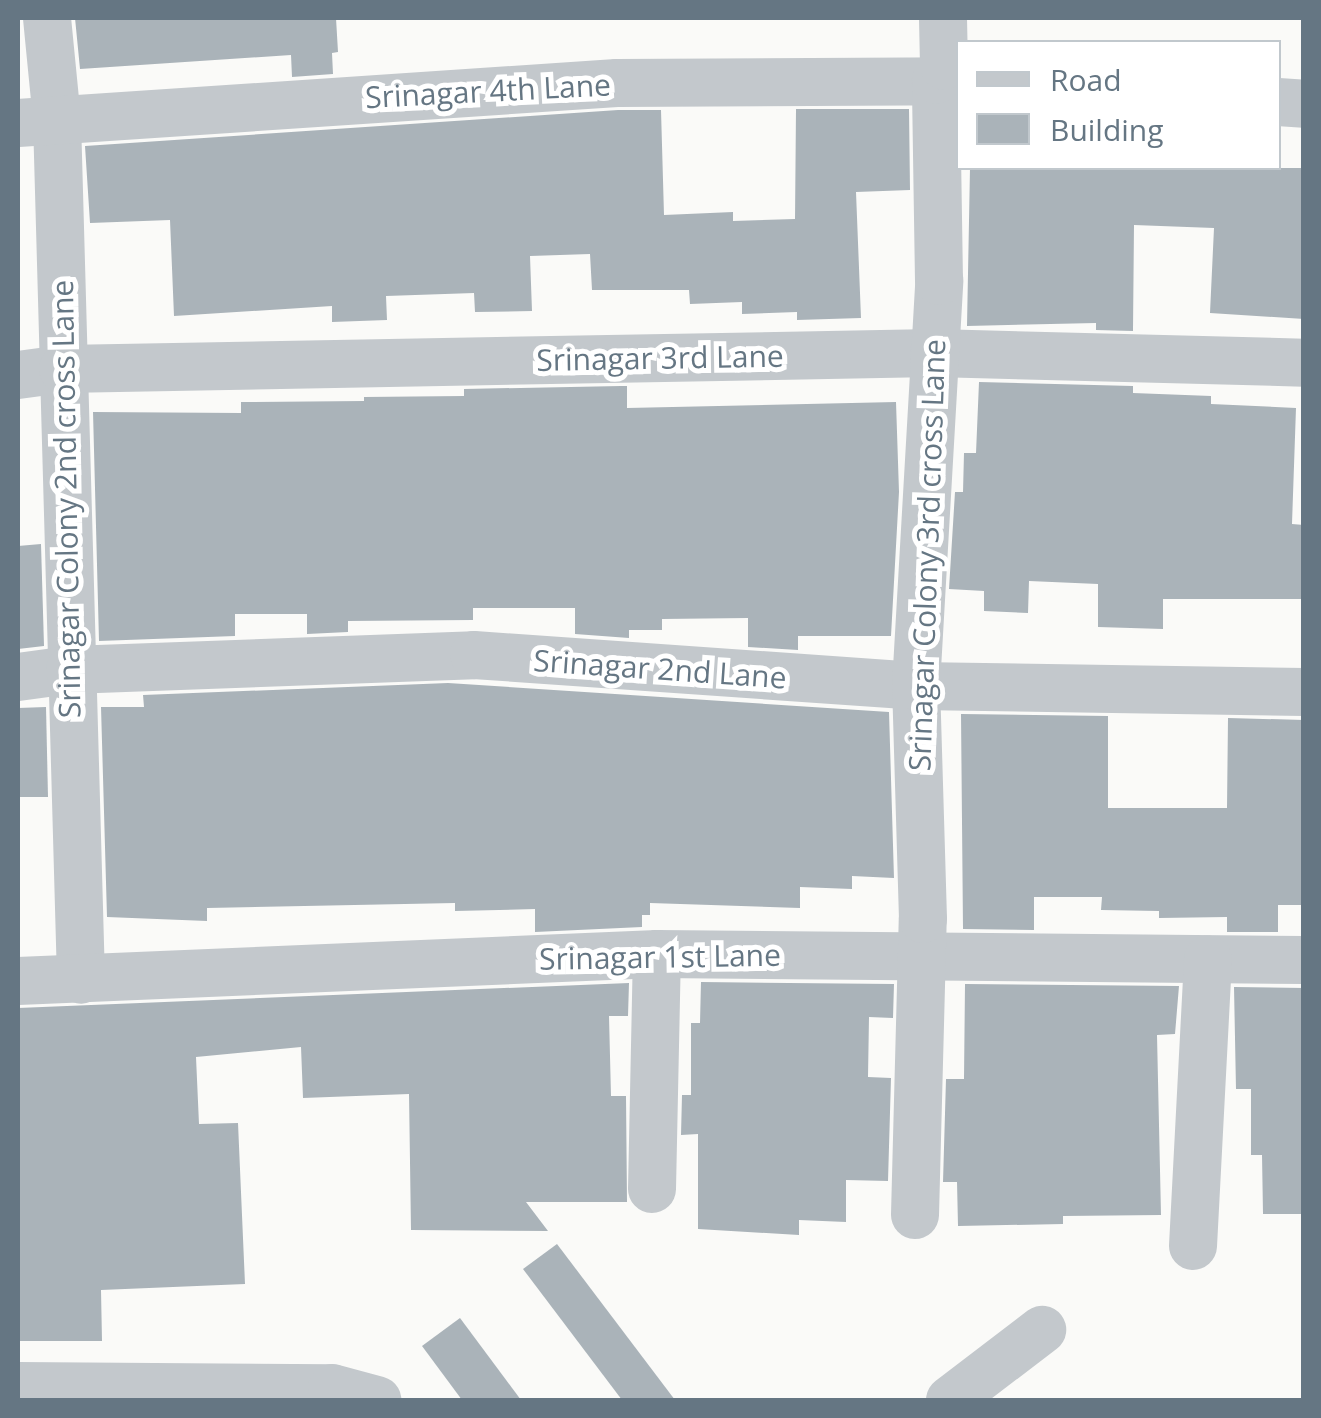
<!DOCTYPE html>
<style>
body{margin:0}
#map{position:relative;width:1321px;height:1418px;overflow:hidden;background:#fafaf8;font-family:"Open Sans",sans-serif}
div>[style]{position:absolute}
.building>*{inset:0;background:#aab3b9}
.minor>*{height:48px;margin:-24px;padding:0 24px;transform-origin:24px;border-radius:24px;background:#c3c8cc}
span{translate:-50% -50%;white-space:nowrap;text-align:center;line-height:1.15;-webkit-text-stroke:10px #fff;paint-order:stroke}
.street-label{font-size:30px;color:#657683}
.frame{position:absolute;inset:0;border:20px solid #657683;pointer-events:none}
.legend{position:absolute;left:956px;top:40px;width:325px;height:130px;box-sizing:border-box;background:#fff;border:2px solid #c1c8cd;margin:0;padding:12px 18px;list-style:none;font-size:30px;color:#657683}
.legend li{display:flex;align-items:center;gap:20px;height:50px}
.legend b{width:50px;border:2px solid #c1c8cd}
</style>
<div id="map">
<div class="building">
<i style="clip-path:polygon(75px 18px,336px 18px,338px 52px,332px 53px,333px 74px,292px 77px,291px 55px,80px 69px)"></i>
<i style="clip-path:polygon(796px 109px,909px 109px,910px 190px,856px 192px,861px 318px,797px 320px,797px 312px,742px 314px,742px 302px,690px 304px,689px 290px,592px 290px,590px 254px,530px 256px,532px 311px,475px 312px,474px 293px,386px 296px,387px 320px,332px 322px,332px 306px,174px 316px,170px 220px,90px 223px,85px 146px,618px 110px,661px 110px,664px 215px,733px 212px,733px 221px,795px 219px)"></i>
<i style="clip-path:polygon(970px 168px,1304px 168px,1304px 319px,1210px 313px,1214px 228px,1134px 225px,1133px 331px,1096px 330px,1096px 323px,967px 326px)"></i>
<i style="clip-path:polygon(979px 382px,1133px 386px,1133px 393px,1211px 396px,1211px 404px,1296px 408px,1292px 524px,1304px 525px,1304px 599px,1163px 599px,1163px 629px,1098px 627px,1098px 584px,1029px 581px,1028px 613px,984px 611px,984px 591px,949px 589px,955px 492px,963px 492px,964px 453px,976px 453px)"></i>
<i style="clip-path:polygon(621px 386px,627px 386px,627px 408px,896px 402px,899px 492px,891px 636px,798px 636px,798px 650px,748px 647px,748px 618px,662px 619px,662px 630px,629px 630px,629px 638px,575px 634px,575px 608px,473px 608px,473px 620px,348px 621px,348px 632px,307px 634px,307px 614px,235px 614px,235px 636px,99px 641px,93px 412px,241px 413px,241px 402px,364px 401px,364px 397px,464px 396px,464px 389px)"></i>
<i style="clip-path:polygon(41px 544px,44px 646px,18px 649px,18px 546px)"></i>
<i style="clip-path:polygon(448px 683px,889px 712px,894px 878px,852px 876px,852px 889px,800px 887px,800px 908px,650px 903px,650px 915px,642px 915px,642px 927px,535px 932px,535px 909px,455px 911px,455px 903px,207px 908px,207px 921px,107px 917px,101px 707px,144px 707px,143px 695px)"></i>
<i style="clip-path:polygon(46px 707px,48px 797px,18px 797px,18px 708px)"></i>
<i style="clip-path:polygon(961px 714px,1108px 716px,1108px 808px,1227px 808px,1228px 718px,1304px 720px,1304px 905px,1278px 905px,1278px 932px,1227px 932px,1227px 917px,1159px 918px,1159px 911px,1101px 910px,1102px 897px,1034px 897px,1034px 930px,963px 929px)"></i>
<i style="clip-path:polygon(701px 982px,894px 984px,893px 1018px,869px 1017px,868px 1077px,891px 1078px,888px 1181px,846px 1180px,846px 1222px,799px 1220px,799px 1235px,698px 1229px,698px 1134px,681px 1135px,682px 1095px,691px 1095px,691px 1023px,700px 1023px)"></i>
<i style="clip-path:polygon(629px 983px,628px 1016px,609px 1016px,611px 1096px,626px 1096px,627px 1202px,526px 1202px,548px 1231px,411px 1230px,409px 1094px,303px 1098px,301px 1047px,196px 1057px,199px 1124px,238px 1123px,245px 1284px,101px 1290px,102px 1341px,18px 1341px,18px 1008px)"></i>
<i style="clip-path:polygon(965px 984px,1179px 986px,1175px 1034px,1157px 1035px,1161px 1215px,1063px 1216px,1063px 1224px,958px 1226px,957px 1182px,943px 1182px,946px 1079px,964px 1079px)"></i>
<i style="clip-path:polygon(1234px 987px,1304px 988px,1304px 1214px,1263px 1214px,1262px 1155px,1251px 1155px,1251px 1089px,1236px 1089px)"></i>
<i style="clip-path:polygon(557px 1244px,675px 1400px,622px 1400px,523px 1269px)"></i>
<i style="clip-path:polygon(460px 1318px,521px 1400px,462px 1400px,422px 1346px)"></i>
</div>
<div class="minor">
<i style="left:47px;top:18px;width:102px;rotate:84.4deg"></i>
<i style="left:57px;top:120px;width:860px;rotate:88.4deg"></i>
<i style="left:1278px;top:102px;width:26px;rotate:4deg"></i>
<i style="left:18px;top:123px;width:600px;rotate:-3.82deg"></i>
<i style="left:617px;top:83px;width:341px;rotate:-0.3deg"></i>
<i style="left:18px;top:375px;width:45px;rotate:-7.6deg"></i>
<i style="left:63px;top:369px;width:871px;rotate:-1.05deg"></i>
<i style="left:934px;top:353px;width:370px;rotate:1.5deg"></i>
<i style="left:18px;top:677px;width:52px;rotate:-7.7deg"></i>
<i style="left:70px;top:670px;width:404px;rotate:-2.1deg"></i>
<i style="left:474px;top:655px;width:443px;rotate:4deg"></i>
<i style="left:916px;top:686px;width:388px;rotate:0.9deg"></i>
<i style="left:18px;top:981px;width:640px;rotate:-2.42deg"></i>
<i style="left:657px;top:954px;width:647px;rotate:0.53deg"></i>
<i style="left:652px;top:1189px;width:235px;rotate:-88.8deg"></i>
<i style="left:915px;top:1215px;width:296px;rotate:-88.5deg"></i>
<i style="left:923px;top:919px;width:233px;rotate:-91.7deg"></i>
<i style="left:916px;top:686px;width:406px;rotate:-86.7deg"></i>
<i style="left:939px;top:281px;width:201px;rotate:-90.9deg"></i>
<i style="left:936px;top:80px;width:16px;rotate:-60deg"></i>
<i style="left:944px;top:66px;width:48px;rotate:-91.2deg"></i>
<i style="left:1193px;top:1246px;width:287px;rotate:-87deg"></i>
<i style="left:18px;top:1386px;width:314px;rotate:0.4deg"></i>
<i style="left:332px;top:1388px;width:47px;rotate:14.9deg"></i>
<i style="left:950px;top:1400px;width:116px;rotate:-37.3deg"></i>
</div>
<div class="street-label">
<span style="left:488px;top:91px;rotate:-3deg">Srinagar 4th Lane</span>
<span style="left:660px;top:358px;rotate:-1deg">Srinagar 3rd Lane</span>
<span style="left:66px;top:499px;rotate:-91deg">Srinagar Colony 2nd cross Lane</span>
<span style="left:927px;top:555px;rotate:-88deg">Srinagar Colony 3rd cross Lane</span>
<span style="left:660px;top:669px;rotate:4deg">Srinagar 2nd Lane</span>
<span style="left:660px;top:957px;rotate:-1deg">Srinagar 1st Lane</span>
</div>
<div class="frame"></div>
<ul class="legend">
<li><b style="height:12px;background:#c3c8cc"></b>Road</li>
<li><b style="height:28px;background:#aab3b9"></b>Building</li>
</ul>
</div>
